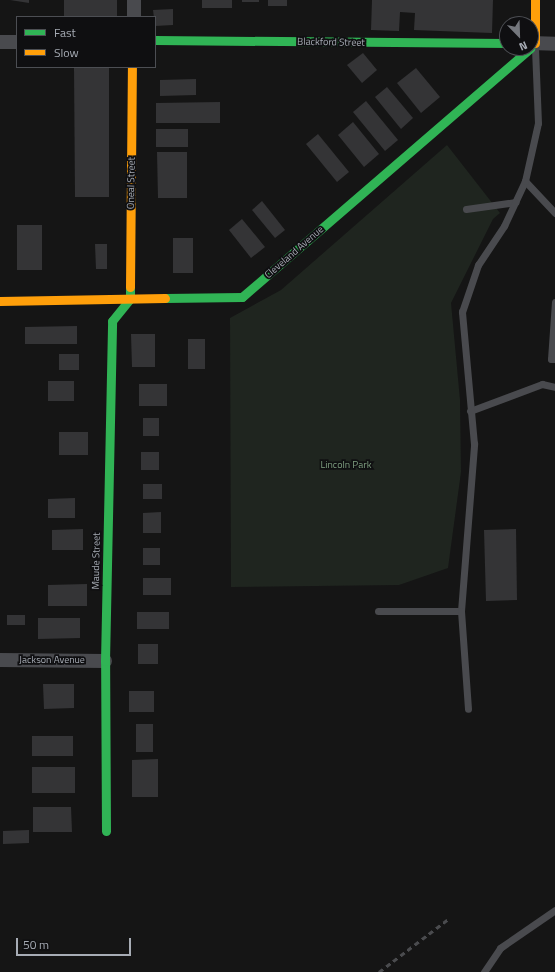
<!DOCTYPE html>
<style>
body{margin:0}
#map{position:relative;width:555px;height:972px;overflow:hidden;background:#151515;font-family:"Titillium Web",sans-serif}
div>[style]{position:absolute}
.green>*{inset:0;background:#1f251f}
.building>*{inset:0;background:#343436}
.lane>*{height:7px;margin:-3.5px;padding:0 3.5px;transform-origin:3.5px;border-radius:3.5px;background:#494a4e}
.street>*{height:14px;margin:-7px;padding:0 7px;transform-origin:7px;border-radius:7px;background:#494a4e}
.fast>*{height:9px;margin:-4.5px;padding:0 4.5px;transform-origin:4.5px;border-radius:4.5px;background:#30b455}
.slow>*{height:9px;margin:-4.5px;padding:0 4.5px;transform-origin:4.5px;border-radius:4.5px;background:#ff9f0a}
.rail>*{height:3px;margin-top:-1.5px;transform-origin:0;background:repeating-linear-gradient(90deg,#4a4b4e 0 5px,transparent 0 9px)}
span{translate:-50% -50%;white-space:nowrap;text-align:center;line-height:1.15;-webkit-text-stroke:3.5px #0f0f11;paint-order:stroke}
.street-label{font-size:10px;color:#a7acb5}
.park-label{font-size:10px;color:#7f9f80}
.legend{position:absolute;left:16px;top:16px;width:140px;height:52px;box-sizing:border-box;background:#0f0f11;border:1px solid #4c4e53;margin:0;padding:5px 7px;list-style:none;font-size:12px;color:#a7acb5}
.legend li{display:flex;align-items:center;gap:8px;height:20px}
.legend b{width:20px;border:1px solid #4c4e53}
.north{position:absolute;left:499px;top:16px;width:40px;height:40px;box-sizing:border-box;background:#0f0f11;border:1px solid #4c4e53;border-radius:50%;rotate:157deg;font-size:11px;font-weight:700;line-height:16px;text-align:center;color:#a7acb5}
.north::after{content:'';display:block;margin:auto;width:14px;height:18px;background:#74777d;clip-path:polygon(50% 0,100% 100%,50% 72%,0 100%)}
.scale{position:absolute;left:16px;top:938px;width:115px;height:18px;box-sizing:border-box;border:2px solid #a7acb5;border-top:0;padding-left:5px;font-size:12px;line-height:14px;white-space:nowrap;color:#a7acb5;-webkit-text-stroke:3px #0f0f11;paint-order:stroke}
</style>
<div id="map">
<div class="green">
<i style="clip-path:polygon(447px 145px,500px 213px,493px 219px,451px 303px,460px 400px,461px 472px,448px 568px,399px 585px,231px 587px,230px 318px,281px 290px)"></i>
</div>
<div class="building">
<i style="clip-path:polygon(10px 0,29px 0,29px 3px)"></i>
<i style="clip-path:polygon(64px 0,117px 0,117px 17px,64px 17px)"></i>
<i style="clip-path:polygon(202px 0,232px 0,232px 8px,202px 8px)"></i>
<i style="clip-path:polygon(242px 0,259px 0,259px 2px,242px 2px)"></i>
<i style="clip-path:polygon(268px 0,287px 0,287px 6px,268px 6px)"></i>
<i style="clip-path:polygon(372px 0,493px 0,492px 33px,414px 30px,415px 13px,400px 12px,399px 31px,371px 30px)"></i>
<i style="clip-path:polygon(173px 9px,173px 25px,155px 26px,153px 10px)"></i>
<i style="clip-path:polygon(363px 53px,377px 70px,362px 83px,347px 65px)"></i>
<i style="clip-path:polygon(74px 67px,109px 67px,109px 197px,75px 197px)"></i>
<i style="clip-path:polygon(416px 68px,440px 97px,421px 113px,397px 83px)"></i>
<i style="clip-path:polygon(196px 79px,196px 95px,160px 96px,160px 80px)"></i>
<i style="clip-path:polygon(387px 87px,413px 118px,401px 129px,375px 97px)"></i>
<i style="clip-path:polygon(366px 101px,398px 140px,385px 151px,353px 112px)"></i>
<i style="clip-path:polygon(220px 102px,220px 123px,156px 123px,156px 103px)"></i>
<i style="clip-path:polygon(353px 122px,379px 154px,364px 167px,338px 135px)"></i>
<i style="clip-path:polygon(156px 129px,188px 129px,188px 147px,156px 147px)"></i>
<i style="clip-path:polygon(318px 134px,349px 172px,337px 182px,306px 144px)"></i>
<i style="clip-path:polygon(157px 152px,187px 152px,187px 198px,158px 198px)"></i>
<i style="clip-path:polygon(262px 201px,285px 230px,275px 238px,252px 210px)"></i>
<i style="clip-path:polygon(242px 219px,265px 247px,251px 258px,229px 230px)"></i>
<i style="clip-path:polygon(17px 225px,42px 225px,42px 270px,17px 270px)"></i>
<i style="clip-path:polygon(173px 238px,193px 238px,193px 273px,173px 273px)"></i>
<i style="clip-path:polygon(95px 244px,107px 244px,107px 269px,96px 269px)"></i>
<i style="clip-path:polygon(77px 326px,77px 344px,25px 344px,25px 327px)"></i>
<i style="clip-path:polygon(131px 334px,155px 334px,155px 367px,132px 367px)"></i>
<i style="clip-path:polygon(188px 339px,205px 339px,205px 369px,188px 369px)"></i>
<i style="clip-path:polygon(59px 354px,79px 354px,79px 370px,59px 370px)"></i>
<i style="clip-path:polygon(48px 381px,74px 381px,74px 401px,48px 401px)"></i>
<i style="clip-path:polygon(139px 384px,167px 384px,167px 406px,139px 406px)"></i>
<i style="clip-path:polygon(143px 418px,159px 418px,159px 436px,143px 436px)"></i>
<i style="clip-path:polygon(59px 432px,88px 432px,88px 455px,59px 455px)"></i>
<i style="clip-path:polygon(141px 452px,159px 452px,159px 470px,141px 470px)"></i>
<i style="clip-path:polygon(143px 484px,162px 484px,162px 499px,143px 499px)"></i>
<i style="clip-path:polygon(75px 498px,75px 518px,48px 518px,48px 499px)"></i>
<i style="clip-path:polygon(161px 512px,161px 533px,143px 533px,143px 513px)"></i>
<i style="clip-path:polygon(83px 529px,83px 550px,52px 550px,52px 530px)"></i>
<i style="clip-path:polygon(516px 529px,517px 600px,486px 601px,484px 530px)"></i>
<i style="clip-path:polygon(143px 548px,160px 548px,160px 565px,143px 565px)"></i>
<i style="clip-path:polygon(143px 578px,171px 578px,171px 595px,143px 595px)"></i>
<i style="clip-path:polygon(87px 584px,87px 606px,48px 606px,48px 585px)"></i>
<i style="clip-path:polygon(137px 612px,169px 612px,169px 629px,137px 629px)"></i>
<i style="clip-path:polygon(7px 615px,25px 615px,25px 625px,7px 625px)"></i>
<i style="clip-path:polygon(38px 618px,80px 618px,80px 638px,38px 639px)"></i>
<i style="clip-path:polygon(138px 644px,158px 644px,158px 664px,138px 664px)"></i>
<i style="clip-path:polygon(43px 684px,74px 684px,74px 708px,44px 709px)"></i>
<i style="clip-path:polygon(129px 691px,154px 691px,154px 712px,129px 712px)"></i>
<i style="clip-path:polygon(136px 724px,153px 724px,153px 752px,136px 752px)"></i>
<i style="clip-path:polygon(32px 736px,73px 736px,73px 756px,32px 756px)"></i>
<i style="clip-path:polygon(158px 759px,158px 797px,132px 797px,132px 760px)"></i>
<i style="clip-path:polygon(32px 767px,75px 767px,75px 793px,32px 793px)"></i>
<i style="clip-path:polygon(33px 807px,71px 807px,72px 832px,33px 832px)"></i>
<i style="clip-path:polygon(29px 830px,29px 843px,3px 844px,3px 831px)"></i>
</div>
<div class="lane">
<i style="left:525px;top:181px;width:44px;rotate:46.8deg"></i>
<i style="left:466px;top:209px;width:50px;rotate:-8deg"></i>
<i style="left:555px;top:302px;width:57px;rotate:94deg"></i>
<i style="left:551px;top:359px;width:4px"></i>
<i style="left:470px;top:411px;width:77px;rotate:-20.6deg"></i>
<i style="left:542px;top:384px;width:13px;rotate:13deg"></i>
<i style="left:378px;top:611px;width:83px"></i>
<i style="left:461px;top:611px;width:168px;rotate:-85.5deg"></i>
<i style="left:474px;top:444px;width:133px;rotate:-95.2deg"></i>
<i style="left:462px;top:312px;width:50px;rotate:-71.2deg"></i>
<i style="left:478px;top:265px;width:47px;rotate:-56.3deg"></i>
<i style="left:504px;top:226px;width:50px;rotate:-65deg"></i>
<i style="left:525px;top:181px;width:59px;rotate:-77.4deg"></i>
<i style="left:538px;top:123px;width:75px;rotate:-92.3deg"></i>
<i style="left:461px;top:611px;width:98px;rotate:85.9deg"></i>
<i style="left:484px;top:972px;width:29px;rotate:-56deg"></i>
<i style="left:500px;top:948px;width:67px;rotate:-34.6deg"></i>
</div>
<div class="street">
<i style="left:134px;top:17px;width:17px;rotate:-90deg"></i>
<i style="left:0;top:42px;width:17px"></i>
<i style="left:531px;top:43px;width:24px;rotate:2deg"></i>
<i style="left:0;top:660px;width:105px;rotate:0.5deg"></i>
</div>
<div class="fast">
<i style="left:155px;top:40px;width:352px;rotate:0.5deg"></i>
<i style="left:165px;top:298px;width:77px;rotate:-0.7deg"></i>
<i style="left:242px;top:297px;width:381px;rotate:-40.8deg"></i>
<i style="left:106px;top:831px;width:170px;rotate:-90.3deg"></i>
<i style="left:105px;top:661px;width:340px;rotate:-88.8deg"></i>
<i style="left:112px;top:321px;width:28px;rotate:-51deg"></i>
<i style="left:130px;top:299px;width:12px;rotate:-90deg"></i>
</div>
<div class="slow">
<i style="left:535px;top:0;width:43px;rotate:90deg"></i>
<i style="left:130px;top:287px;width:220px;rotate:-89.5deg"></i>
<i style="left:0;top:301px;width:165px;rotate:-1deg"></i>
</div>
<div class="rail">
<i style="left:379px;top:972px;width:86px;rotate:-37.4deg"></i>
</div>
<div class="street-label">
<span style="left:331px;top:42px;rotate:1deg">Blackford Street</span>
<span style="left:131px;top:183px;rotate:-89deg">Oneal Street</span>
<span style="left:294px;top:252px;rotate:-41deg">Cleveland Avenue</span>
<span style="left:96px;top:561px;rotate:-89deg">Maude Street</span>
<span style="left:52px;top:660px">Jackson Avenue</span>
</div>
<div class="park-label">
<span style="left:346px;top:465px">Lincoln Park</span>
</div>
<ul class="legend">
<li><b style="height:5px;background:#30b455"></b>Fast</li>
<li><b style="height:5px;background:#ff9f0a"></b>Slow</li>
</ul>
<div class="north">N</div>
<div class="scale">50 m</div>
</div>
